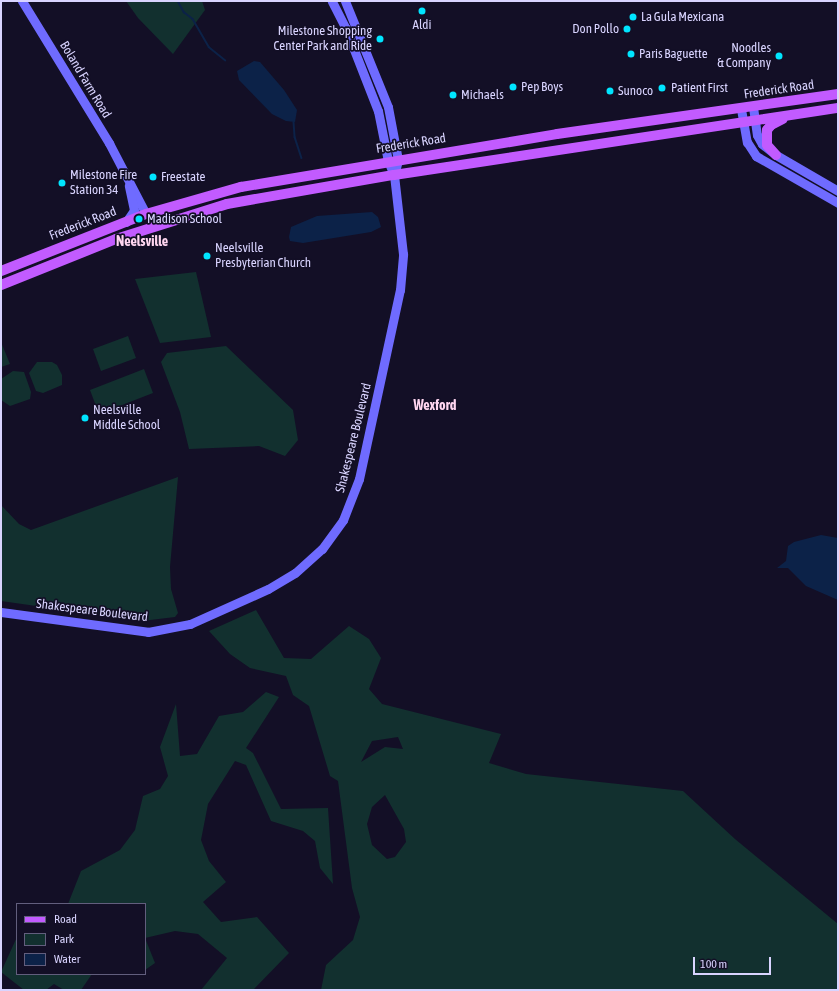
<!DOCTYPE html>
<style>
body{margin:0}
#map{position:relative;width:839px;height:991px;overflow:hidden;background:#130f26;font-family:"Asap Condensed",sans-serif}
div>[style]{position:absolute}
.green>*{inset:0;background:#12302f}
.water>*{inset:0;background:#0c2248}
.stream>*{height:1.5px;margin:-0.75px;padding:0 0.75px;transform-origin:0.75px;border-radius:0.75px;background:#0c2248}
.secondary>*{height:9px;margin:-4.5px;padding:0 4.5px;transform-origin:4.5px;border-radius:4.5px;background:#6f6bff}
.primary>*{height:10px;margin:-5px;padding:0 5px;transform-origin:5px;border-radius:5px;background:#c25bff}
.dots>*{width:11px;height:11px;translate:-50% -50%;box-sizing:border-box;border:2px solid #130f26;border-radius:50%}
span{translate:-50% -50%;white-space:nowrap;text-align:center;line-height:1.15;-webkit-text-stroke:3.5px #130f26;paint-order:stroke}
.poi-label{font-size:13px;color:#d9d4ff}
.left{translate:0 -50%;text-align:left}
.right{translate:-100% -50%;text-align:right}
.street-label{font-size:13px;color:#d9d4ff}
.neighbourhood-label{font-size:14px;color:#ffd6f0;font-weight:700}
.frame{position:absolute;inset:0;border:2px solid #d9d4ff;pointer-events:none}
.legend{position:absolute;left:16px;top:903px;width:130px;height:72px;box-sizing:border-box;background:#130f26;border:1px solid #625e7d;margin:0;padding:5px 7px;list-style:none;font-size:12px;color:#d9d4ff}
.legend li{display:flex;align-items:center;gap:8px;height:20px}
.legend b{width:20px;border:1px solid #625e7d}
.scale{position:absolute;left:693px;top:957px;width:78px;height:18px;box-sizing:border-box;border:2px solid #d9d4ff;border-top:0;padding-left:5px;font-size:12px;line-height:14px;white-space:nowrap;color:#d9d4ff;-webkit-text-stroke:3px #130f26;paint-order:stroke}
</style>
<div id="map">
<div class="green">
<i style="clip-path:polygon(126px 1px,202px 1px,205px 10px,173px 54px,138px 18px)"></i>
<i style="clip-path:polygon(196px 272px,211px 337px,160px 343px,135px 279px)"></i>
<i style="clip-path:polygon(128px 336px,136px 358px,101px 371px,93px 349px)"></i>
<i style="clip-path:polygon(1px 342px,10px 364px,1px 367px)"></i>
<i style="clip-path:polygon(226px 346px,293px 410px,298px 440px,285px 456px,259px 446px,189px 449px,180px 412px,161px 362px,167px 353px)"></i>
<i style="clip-path:polygon(37px 362px,52px 362px,57px 365px,62px 375px,62px 385px,43px 393px,36px 391px,29px 373px)"></i>
<i style="clip-path:polygon(144px 369px,153px 393px,99px 414px,90px 390px)"></i>
<i style="clip-path:polygon(13px 371px,24px 372px,31px 392px,30px 399px,10px 406px,1px 400px,1px 379px)"></i>
<i style="clip-path:polygon(178px 477px,170px 567px,171px 589px,178px 613px,175px 617px,142px 621px,1px 601px,1px 505px,19px 524px,31px 530px)"></i>
<i style="clip-path:polygon(evenodd,256px 610px,284px 658px,311px 659px,349px 626px,369px 639px,381px 658px,369px 689px,382px 704px,501px 734px,489px 763px,526px 774px,683px 791px,735px 839px,838px 924px,838px 990px,321px 990px,326px 965px,353px 940px,360px 917px,352px 888px,338px 781px,330px 776px,309px 706px,293px 695px,286px 676px,250px 668px,230px 654px,209px 631px,256px 610px,398px 737px,403px 749px,385px 747px,361px 762px,372px 741px,398px 737px,256px 610px,385px 795px,404px 829px,406px 842px,395px 857px,387px 859px,372px 845px,367px 824px,372px 807px,385px 795px)"></i>
<i style="clip-path:polygon(266px 692px,279px 697px,246px 748px,253px 753px,281px 809px,328px 808px,333px 884px,320px 868px,315px 841px,303px 831px,271px 821px,246px 765px,235px 761px,208px 804px,201px 840px,209px 861px,226px 882px,203px 902px,221px 922px,257px 917px,289px 953px,253px 990px,201px 990px,227px 958px,198px 934px,175px 931px,145px 938px,155px 963px,145px 970px,145px 904px,68px 904px,81px 871px,120px 850px,135px 830px,143px 796px,160px 789px,168px 776px,160px 747px,176px 704px,180px 756px,197px 754px,219px 716px,243px 712px)"></i>
<i style="clip-path:polygon(17px 937px,17px 974px,92px 974px,81px 990px,64px 990px,54px 984px,46px 990px,24px 990px,1px 972px)"></i>
</div>
<div class="water">
<i style="clip-path:polygon(254px 61px,260px 62px,284px 90px,297px 110px,295px 122px,286px 121px,272px 114px,239px 80px,237px 71px)"></i>
<i style="clip-path:polygon(372px 212px,378px 217px,381px 227px,371px 232px,303px 243px,290px 241px,289px 237px,291px 227px,317px 216px)"></i>
<i style="clip-path:polygon(821px 535px,838px 538px,838px 600px,806px 586px,788px 568px,777px 568px,786px 561px,788px 546px,794px 542px)"></i>
</div>
<div class="stream">
<i style="left:178px;top:1px;width:13px;rotate:61deg"></i>
<i style="left:184px;top:12px;width:11px;rotate:38deg"></i>
<i style="left:193px;top:19px;width:32px;rotate:60deg"></i>
<i style="left:209px;top:47px;width:21px;rotate:39deg"></i>
<i style="left:294px;top:122px;width:15px;rotate:86deg"></i>
<i style="left:295px;top:137px;width:22px;rotate:72deg"></i>
</div>
<div class="secondary">
<i style="left:22px;top:1px;width:167px;rotate:58.5deg"></i>
<i style="left:109px;top:143px;width:80px;rotate:62.5deg"></i>
<i style="left:345px;top:1px;width:114px;rotate:67.9deg"></i>
<i style="left:388px;top:107px;width:54px;rotate:79.3deg"></i>
<i style="left:398px;top:160px;width:8px;rotate:104deg"></i>
<i style="left:753px;top:107px;width:28px;rotate:82deg"></i>
<i style="left:757px;top:135px;width:10px;rotate:61deg"></i>
<i style="left:762px;top:144px;width:18px;rotate:38deg"></i>
<i style="left:776px;top:155px;width:72px;rotate:30.1deg"></i>
<i style="left:741px;top:109px;width:34px;rotate:80deg"></i>
<i style="left:747px;top:142px;width:17px;rotate:57deg"></i>
<i style="left:756px;top:156px;width:95px;rotate:29.8deg"></i>
<i style="left:126px;top:222px;width:14px;rotate:-56deg"></i>
<i style="left:134px;top:210px;width:25px;rotate:-102deg"></i>
<i style="left:1px;top:612px;width:148px;rotate:7.7deg"></i>
<i style="left:148px;top:632px;width:43px;rotate:-10.8deg"></i>
<i style="left:190px;top:624px;width:85px;rotate:-24.2deg"></i>
<i style="left:268px;top:589px;width:31px;rotate:-31deg"></i>
<i style="left:295px;top:573px;width:36px;rotate:-42deg"></i>
<i style="left:322px;top:549px;width:36px;rotate:-54deg"></i>
<i style="left:343px;top:520px;width:44px;rotate:-68.7deg"></i>
<i style="left:359px;top:479px;width:193px;rotate:-77.8deg"></i>
<i style="left:400px;top:290px;width:36px;rotate:-85deg"></i>
<i style="left:403px;top:254px;width:80px;rotate:-96.5deg"></i>
<i style="left:394px;top:175px;width:15px;rotate:-113deg"></i>
<i style="left:388px;top:161px;width:51px;rotate:-101.3deg"></i>
<i style="left:378px;top:111px;width:90px;rotate:-111.4deg"></i>
<i style="left:345px;top:27px;width:29px;rotate:-117deg"></i>
</div>
<div class="primary">
<i style="left:776px;top:155px;width:13px;rotate:-132deg"></i>
<i style="left:767px;top:145px;width:15px;rotate:-90deg"></i>
<i style="left:767px;top:130px;width:6px;rotate:-51deg"></i>
<i style="left:771px;top:125px;width:13px;rotate:-27deg"></i>
<i style="left:1px;top:271px;width:156px;rotate:-21.5deg"></i>
<i style="left:146px;top:214px;width:99px;rotate:-15.9deg"></i>
<i style="left:241px;top:187px;width:320px;rotate:-9.5deg"></i>
<i style="left:557px;top:134px;width:284px;rotate:-8.1deg"></i>
<i style="left:1px;top:285px;width:124px;rotate:-21.8deg"></i>
<i style="left:116px;top:239px;width:116px;rotate:-17.5deg"></i>
<i style="left:227px;top:204px;width:169px;rotate:-9.9deg"></i>
<i style="left:394px;top:175px;width:449px;rotate:-8.6deg"></i>
</div>
<div class="dots">
<i style="left:422px;top:11px;background:#00e5ff"></i>
<i style="left:633px;top:17px;background:#00e5ff"></i>
<i style="left:627px;top:29px;background:#00e5ff"></i>
<i style="left:380px;top:39px;background:#00e5ff"></i>
<i style="left:631px;top:54px;background:#00e5ff"></i>
<i style="left:779px;top:56px;background:#00e5ff"></i>
<i style="left:513px;top:87px;background:#00e5ff"></i>
<i style="left:662px;top:88px;background:#00e5ff"></i>
<i style="left:610px;top:91px;background:#00e5ff"></i>
<i style="left:453px;top:95px;background:#00e5ff"></i>
<i style="left:153px;top:177px;background:#00e5ff"></i>
<i style="left:62px;top:183px;background:#00e5ff"></i>
<i style="left:139px;top:219px;background:#00e5ff"></i>
<i style="left:207px;top:256px;background:#00e5ff"></i>
<i style="left:85px;top:418px;background:#00e5ff"></i>
</div>
<div class="poi-label">
<span class="left" style="left:641px;top:17px">La Gula Mexicana</span>
<span style="left:422px;top:25px">Aldi</span>
<span class="right" style="left:619px;top:29px">Don Pollo</span>
<span class="right" style="left:372px;top:39px">Milestone Shopping<br>Center Park and Ride</span>
<span class="right" style="left:771px;top:56px">Noodles<br>&amp; Company</span>
<span class="left" style="left:639px;top:54px">Paris Baguette</span>
<span class="left" style="left:521px;top:87px">Pep Boys</span>
<span class="left" style="left:671px;top:88px">Patient First</span>
<span class="left" style="left:618px;top:91px">Sunoco</span>
<span class="left" style="left:461px;top:95px">Michaels</span>
<span class="left" style="left:70px;top:183px">Milestone Fire<br>Station 34</span>
<span class="left" style="left:161px;top:177px">Freestate</span>
<span class="left" style="left:147px;top:219px">Madison School</span>
<span class="left" style="left:215px;top:256px">Neelsville<br>Presbyterian Church</span>
<span class="left" style="left:93px;top:418px">Neelsville<br>Middle School</span>
</div>
<div class="street-label">
<span style="left:85px;top:80px;rotate:59deg">Boland Farm Road</span>
<span style="left:779px;top:90px;rotate:-8deg">Frederick Road</span>
<span style="left:411px;top:144px;rotate:-9deg">Frederick Road</span>
<span style="left:83px;top:224px;rotate:-21deg">Frederick Road</span>
<span style="left:354px;top:438px;rotate:-76deg">Shakespeare Boulevard</span>
<span style="left:92px;top:611px;rotate:7deg">Shakespeare Boulevard</span>
</div>
<div class="neighbourhood-label">
<span style="left:142px;top:241px">Neelsville</span>
<span style="left:435px;top:405px">Wexford</span>
</div>
<div class="frame"></div>
<ul class="legend">
<li><b style="height:5px;background:#c25bff"></b>Road</li>
<li><b style="height:11px;background:#12302f"></b>Park</li>
<li><b style="height:11px;background:#0c2248"></b>Water</li>
</ul>
<div class="scale">100 m</div>
</div>
